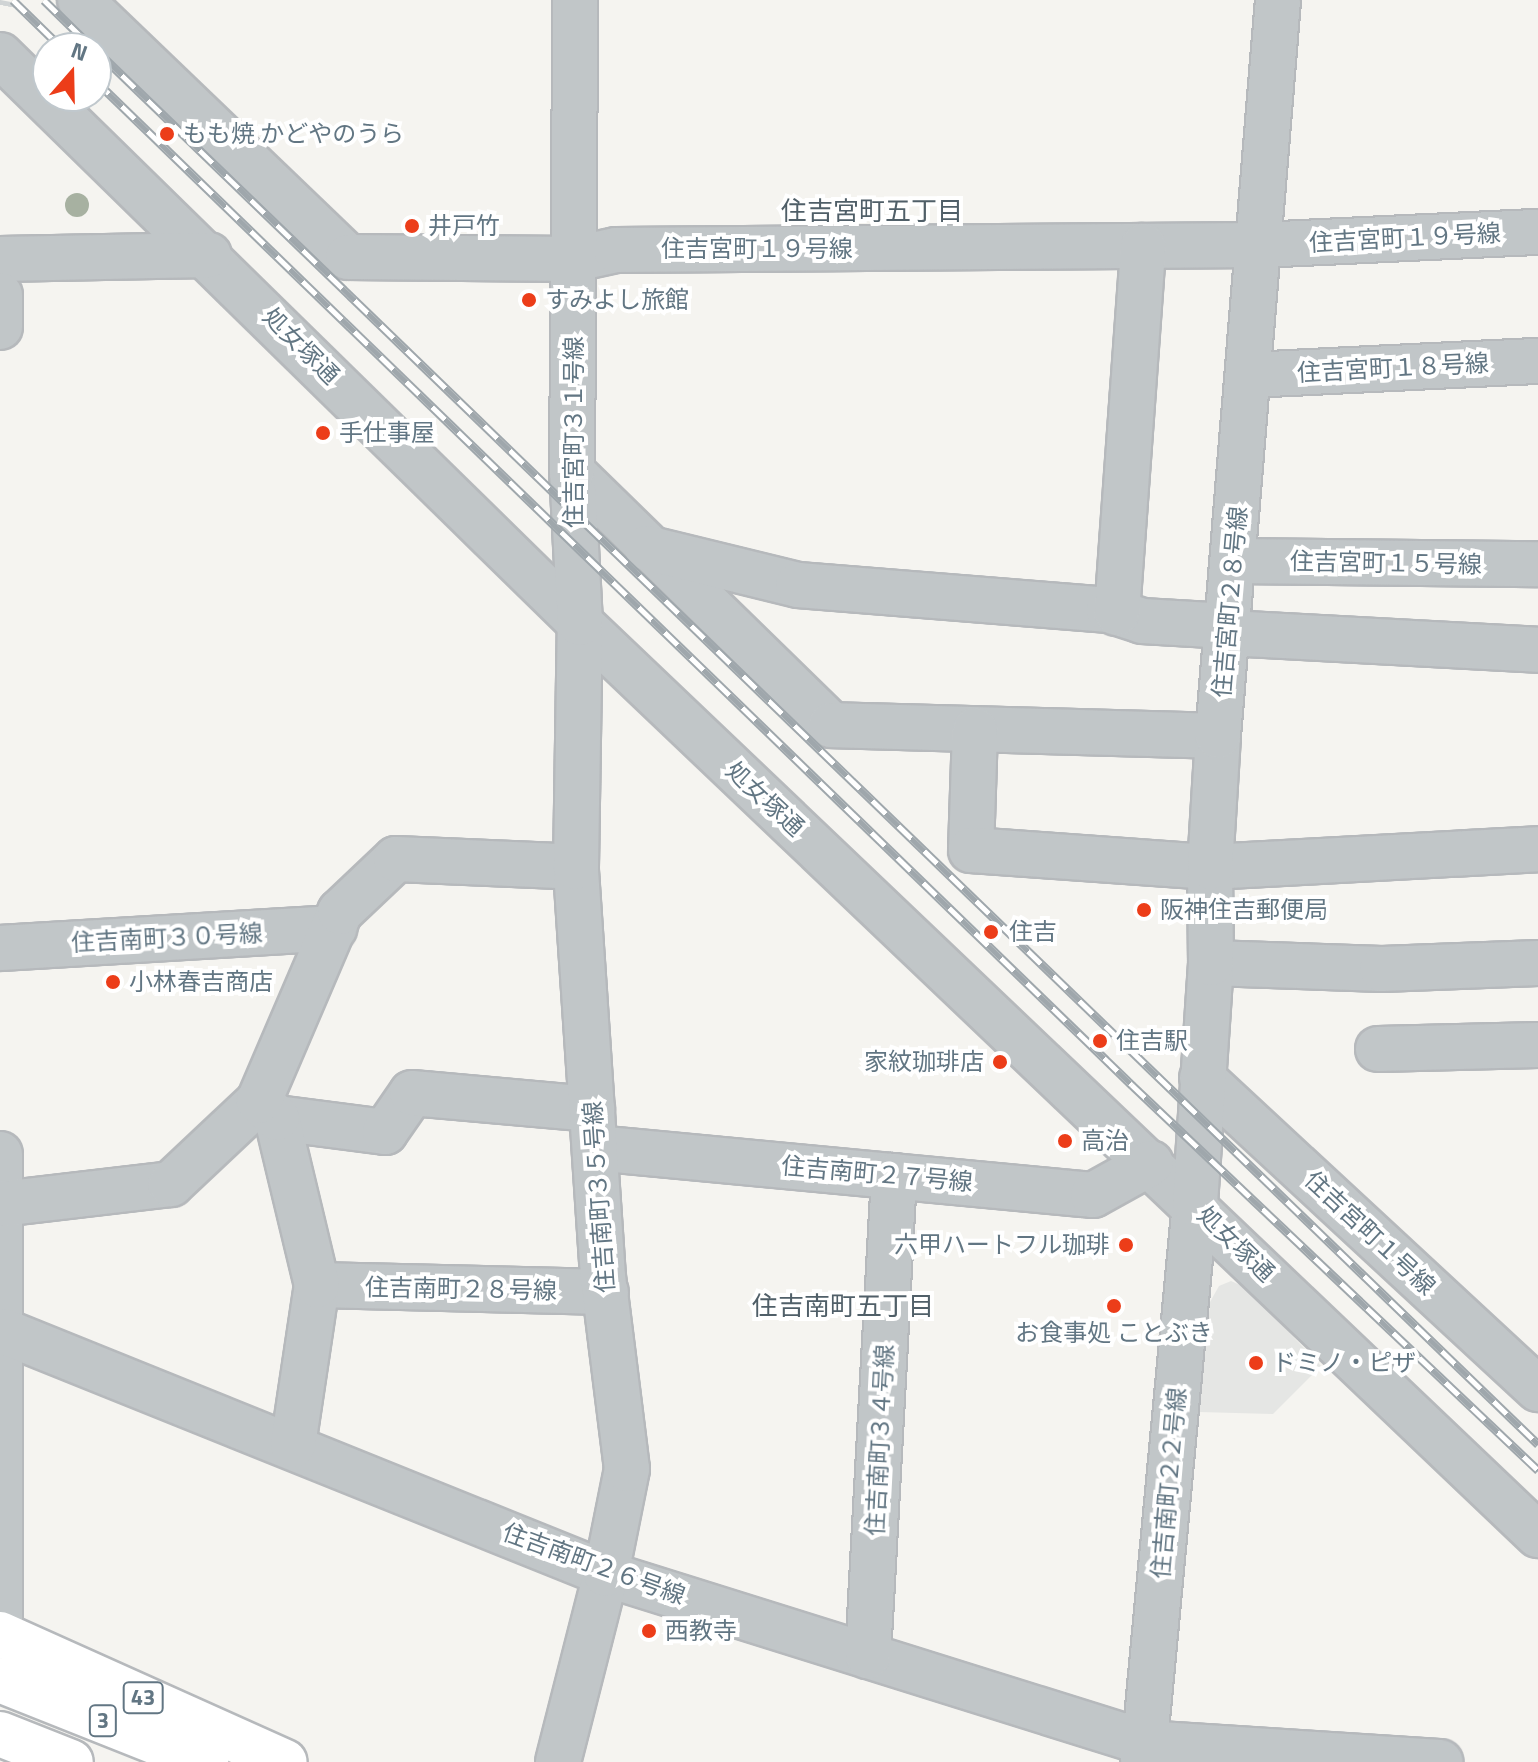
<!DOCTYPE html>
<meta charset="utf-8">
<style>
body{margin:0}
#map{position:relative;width:1538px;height:1762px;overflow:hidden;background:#f5f4f0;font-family:"Titillium Web","Noto Sans JP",sans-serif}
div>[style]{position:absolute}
.built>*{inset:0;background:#e5e6e4}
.minor-tunnel>*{height:44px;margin-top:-22px;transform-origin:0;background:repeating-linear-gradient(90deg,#d0d4d5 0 44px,transparent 0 66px)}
.roads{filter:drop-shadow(2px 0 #b6b9bc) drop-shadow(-2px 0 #b6b9bc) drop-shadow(0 2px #b6b9bc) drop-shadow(0 -2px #b6b9bc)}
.minor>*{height:44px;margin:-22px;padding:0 22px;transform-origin:22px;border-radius:22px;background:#c1c6c8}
.highway>*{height:44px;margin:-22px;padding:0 22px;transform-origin:22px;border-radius:22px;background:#fff}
.rail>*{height:9px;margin-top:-4.5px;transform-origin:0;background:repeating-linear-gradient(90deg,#fff 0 18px,#9fa7ac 0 36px);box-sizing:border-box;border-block:2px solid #9fa7ac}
.trees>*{width:24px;height:24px;margin:-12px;border-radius:50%;background:#a7b1a1}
.dots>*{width:22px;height:22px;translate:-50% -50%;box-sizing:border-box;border:4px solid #fff;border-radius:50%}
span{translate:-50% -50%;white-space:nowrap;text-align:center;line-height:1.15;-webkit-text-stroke:8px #fff;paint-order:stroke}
.shield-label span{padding:2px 6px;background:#fff;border:2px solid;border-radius:6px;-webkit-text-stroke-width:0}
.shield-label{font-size:22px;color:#627683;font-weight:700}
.poi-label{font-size:24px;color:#627683}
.left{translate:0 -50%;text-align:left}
.right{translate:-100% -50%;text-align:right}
.street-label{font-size:24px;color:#627683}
.neighbourhood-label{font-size:26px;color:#505f68}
.north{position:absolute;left:32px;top:32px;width:80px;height:80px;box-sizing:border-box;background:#fff;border:2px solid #c0c8cd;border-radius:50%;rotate:20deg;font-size:22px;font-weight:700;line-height:32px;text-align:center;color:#627683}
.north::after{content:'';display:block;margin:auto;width:28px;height:36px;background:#ec3d19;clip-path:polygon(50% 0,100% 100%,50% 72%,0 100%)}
</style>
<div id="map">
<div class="built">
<i style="clip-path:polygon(1231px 1281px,1247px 1288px,1321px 1366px,1273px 1414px,1199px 1412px,1210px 1302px,1219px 1286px)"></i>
</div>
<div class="minor-tunnel">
<i style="left:0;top:5px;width:5px;rotate:-79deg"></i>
</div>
<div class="roads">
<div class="minor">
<i style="left:80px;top:0;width:371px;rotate:43.8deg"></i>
<i style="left:348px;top:257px;width:227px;rotate:0.5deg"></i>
<i style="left:575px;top:259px;width:42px;rotate:-12.4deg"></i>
<i style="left:616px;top:250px;width:643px;rotate:-0.45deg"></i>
<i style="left:1259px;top:245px;width:279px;rotate:-2.7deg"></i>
<i style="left:0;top:55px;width:812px;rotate:44.4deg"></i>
<i style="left:580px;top:623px;width:1323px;rotate:43.59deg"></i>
<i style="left:0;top:259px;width:209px;rotate:-1.1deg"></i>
<i style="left:0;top:295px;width:32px;rotate:90deg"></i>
<i style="left:1249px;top:375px;width:289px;rotate:-2.8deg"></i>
<i style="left:572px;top:472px;width:362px;rotate:44.3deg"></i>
<i style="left:831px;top:725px;width:387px;rotate:1.6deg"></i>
<i style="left:647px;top:548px;width:155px;rotate:13.8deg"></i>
<i style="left:798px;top:585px;width:312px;rotate:4.6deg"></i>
<i style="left:1109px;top:610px;width:35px;rotate:18deg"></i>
<i style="left:1142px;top:621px;width:86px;rotate:3.3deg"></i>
<i style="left:1234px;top:561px;width:304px;rotate:0.6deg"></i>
<i style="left:1117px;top:613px;width:368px;rotate:-85.9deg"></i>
<i style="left:1228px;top:633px;width:310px;rotate:3.1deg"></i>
<i style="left:975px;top:730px;width:120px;rotate:91.9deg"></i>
<i style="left:971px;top:850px;width:240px;rotate:4.1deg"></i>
<i style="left:1210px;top:867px;width:328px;rotate:-3.1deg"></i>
<i style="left:0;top:948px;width:335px;rotate:-3.4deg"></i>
<i style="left:1211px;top:963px;width:171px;rotate:2deg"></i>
<i style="left:1382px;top:969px;width:156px;rotate:-2.2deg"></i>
<i style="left:1378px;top:1049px;width:160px;rotate:-1.4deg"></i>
<i style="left:1202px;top:1078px;width:458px;rotate:42.8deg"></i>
<i style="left:277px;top:1118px;width:109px;rotate:7.4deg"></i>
<i style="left:385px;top:1132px;width:47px;rotate:-55.3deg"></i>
<i style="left:412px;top:1093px;width:181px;rotate:5.1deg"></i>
<i style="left:595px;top:1148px;width:500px;rotate:5.39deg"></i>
<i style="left:1093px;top:1195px;width:66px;rotate:-28.9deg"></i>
<i style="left:0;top:1154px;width:486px;rotate:90deg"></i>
<i style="left:1px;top:1204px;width:171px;rotate:-6.7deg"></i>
<i style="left:171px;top:1184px;width:121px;rotate:-43.3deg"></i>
<i style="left:317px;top:1285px;width:289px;rotate:1.4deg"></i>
<i style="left:3px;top:1331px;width:650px;rotate:21.95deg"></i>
<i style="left:606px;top:1574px;width:566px;rotate:17.38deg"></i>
<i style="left:1146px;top:1743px;width:295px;rotate:3.7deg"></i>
<i style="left:293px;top:1445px;width:162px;rotate:-81.5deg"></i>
<i style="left:317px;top:1285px;width:172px;rotate:-103.5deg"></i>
<i style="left:277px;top:1118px;width:25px;rotate:-137deg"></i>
<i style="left:259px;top:1101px;width:206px;rotate:-66.8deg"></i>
<i style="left:340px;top:912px;width:77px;rotate:-43.4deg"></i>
<i style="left:396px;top:859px;width:180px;rotate:2.5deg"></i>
<i style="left:868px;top:1656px;width:481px;rotate:-86.9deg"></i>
<i style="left:558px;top:1762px;width:194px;rotate:-75.7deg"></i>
<i style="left:606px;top:1574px;width:107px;rotate:-78.7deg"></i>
<i style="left:627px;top:1469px;width:193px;rotate:-97.1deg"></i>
<i style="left:603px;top:1277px;width:411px;rotate:-93.8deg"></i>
<i style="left:576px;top:867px;width:244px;rotate:-89.1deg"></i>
<i style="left:580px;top:623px;width:151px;rotate:-93deg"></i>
<i style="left:572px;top:472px;width:472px;rotate:-89.6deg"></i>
<i style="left:1143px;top:1762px;width:560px;rotate:-84.68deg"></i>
<i style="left:1195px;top:1204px;width:242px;rotate:-86.2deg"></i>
<i style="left:1211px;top:963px;width:96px;rotate:-90.6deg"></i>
<i style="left:1210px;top:867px;width:131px;rotate:-86.5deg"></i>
<i style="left:1218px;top:736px;width:738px;rotate:-85.34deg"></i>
</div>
<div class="highway">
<i style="left:0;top:1634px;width:312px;rotate:24.2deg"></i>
<i style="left:0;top:1680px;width:222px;rotate:21.7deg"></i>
<i style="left:0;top:1734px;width:76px;rotate:21.5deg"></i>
</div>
</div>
<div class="rail">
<i style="left:13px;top:0;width:69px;rotate:44.4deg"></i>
<i style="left:44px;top:0;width:69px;rotate:44.4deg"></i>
<i style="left:96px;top:50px;width:2006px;rotate:44.03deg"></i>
<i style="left:96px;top:81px;width:1443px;rotate:44.1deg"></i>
<i style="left:1132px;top:1085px;width:560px;rotate:43.48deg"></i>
</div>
<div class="trees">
<i style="left:77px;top:205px"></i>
</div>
<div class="dots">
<i style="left:167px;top:134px;background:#ec3d19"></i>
<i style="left:412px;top:226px;background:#ec3d19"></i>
<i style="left:529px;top:300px;background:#ec3d19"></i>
<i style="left:323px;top:433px;background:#ec3d19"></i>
<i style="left:1144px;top:910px;background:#ec3d19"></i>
<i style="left:991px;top:932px;background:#ec3d19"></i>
<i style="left:113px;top:982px;background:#ec3d19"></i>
<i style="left:1100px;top:1041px;background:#ec3d19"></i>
<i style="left:1000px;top:1062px;background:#ec3d19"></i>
<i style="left:1065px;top:1141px;background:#ec3d19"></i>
<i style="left:1126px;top:1245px;background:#ec3d19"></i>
<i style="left:1114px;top:1306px;background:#ec3d19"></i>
<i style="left:1256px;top:1363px;background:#ec3d19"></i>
<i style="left:649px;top:1631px;background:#ec3d19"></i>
</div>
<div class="shield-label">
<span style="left:143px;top:1698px">43</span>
<span style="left:103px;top:1721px">3</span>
</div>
<div class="poi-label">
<span class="left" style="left:183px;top:134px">もも焼 かどやのうら</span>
<span class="left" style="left:428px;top:226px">井戸竹</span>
<span class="left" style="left:545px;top:300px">すみよし旅館</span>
<span class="left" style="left:339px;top:433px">手仕事屋</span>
<span class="left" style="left:1160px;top:910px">阪神住吉郵便局</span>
<span class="left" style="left:1009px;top:932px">住吉</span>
<span class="left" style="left:129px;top:982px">小林春吉商店</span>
<span class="left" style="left:1116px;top:1041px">住吉駅</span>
<span class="right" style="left:984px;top:1062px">家紋珈琲店</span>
<span class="left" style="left:1081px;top:1141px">高治</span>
<span class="right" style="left:1110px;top:1245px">六甲ハートフル珈琲</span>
<span style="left:1114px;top:1333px">お食事処 ことぶき</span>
<span class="left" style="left:1272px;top:1363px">ドミノ・ピザ</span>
<span class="left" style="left:665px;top:1631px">西教寺</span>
</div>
<div class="street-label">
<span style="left:1405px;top:238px;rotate:-3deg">住吉宮町１９号線</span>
<span style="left:757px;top:249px">住吉宮町１９号線</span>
<span style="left:301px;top:346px;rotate:45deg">処女塚通</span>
<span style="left:1393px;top:368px;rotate:-3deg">住吉宮町１８号線</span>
<span style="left:574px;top:432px;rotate:-90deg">住吉宮町３１号線</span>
<span style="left:1386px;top:563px;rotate:1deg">住吉宮町１５号線</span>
<span style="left:1230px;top:602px;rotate:-85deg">住吉宮町２８号線</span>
<span style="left:765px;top:799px;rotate:43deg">処女塚通</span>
<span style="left:167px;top:938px;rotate:-3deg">住吉南町３０号線</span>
<span style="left:877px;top:1174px;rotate:5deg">住吉南町２７号線</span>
<span style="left:599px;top:1197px;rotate:-94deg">住吉南町３５号線</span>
<span style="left:1370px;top:1233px;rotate:43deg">住吉宮町１号線</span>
<span style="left:1236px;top:1244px;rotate:44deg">処女塚通</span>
<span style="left:461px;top:1289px;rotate:1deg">住吉南町２８号線</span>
<span style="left:880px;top:1440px;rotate:-87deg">住吉南町３４号線</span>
<span style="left:1169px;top:1483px;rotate:-85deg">住吉南町２２号線</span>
<span style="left:594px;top:1564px;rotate:20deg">住吉南町２６号線</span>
</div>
<div class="neighbourhood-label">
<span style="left:872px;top:211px">住吉宮町五丁目</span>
<span style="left:843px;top:1306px">住吉南町五丁目</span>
</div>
<div class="north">N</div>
</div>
